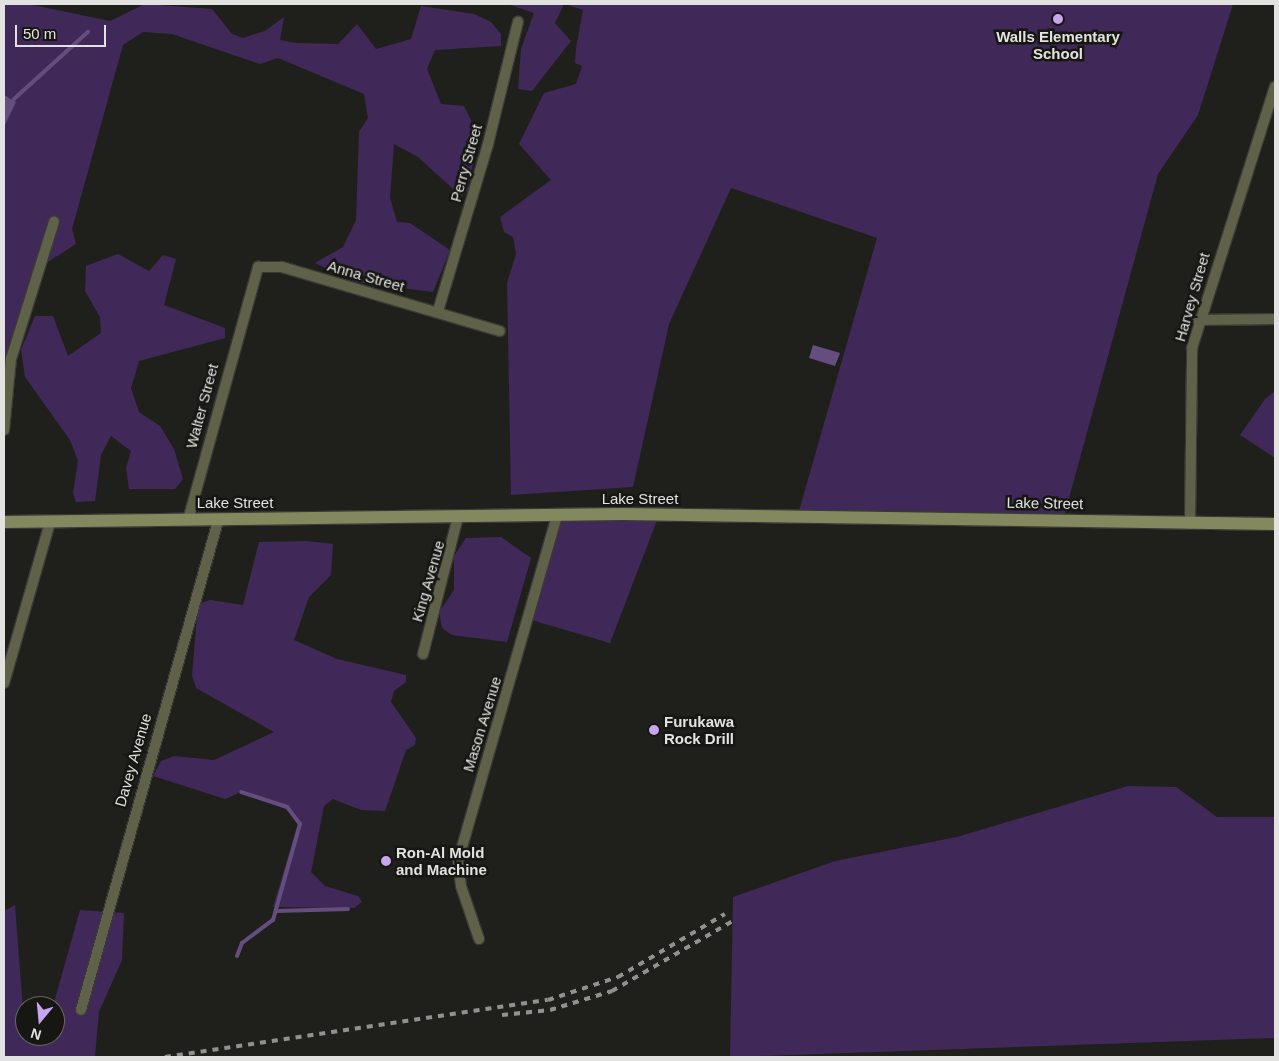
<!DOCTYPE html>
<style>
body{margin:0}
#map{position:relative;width:1279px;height:1061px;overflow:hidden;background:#1f201c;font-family:Helvetica,sans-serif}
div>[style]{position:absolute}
.green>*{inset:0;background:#402958}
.water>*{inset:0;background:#654d80}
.stream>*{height:4px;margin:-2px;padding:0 2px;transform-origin:2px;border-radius:2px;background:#654d80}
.roads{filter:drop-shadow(1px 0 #3a3b37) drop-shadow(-1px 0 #3a3b37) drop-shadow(0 1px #3a3b37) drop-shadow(0 -1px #3a3b37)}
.street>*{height:10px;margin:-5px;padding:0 5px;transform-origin:5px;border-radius:5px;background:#5f6249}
.secondary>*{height:12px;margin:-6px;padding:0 6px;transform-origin:6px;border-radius:6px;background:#84885f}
.rail>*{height:4px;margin-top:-2px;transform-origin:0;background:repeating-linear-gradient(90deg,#91918f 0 6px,transparent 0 12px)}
.dots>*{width:14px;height:14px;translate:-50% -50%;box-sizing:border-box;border:2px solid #161613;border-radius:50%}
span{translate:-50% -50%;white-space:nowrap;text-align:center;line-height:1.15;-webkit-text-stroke:5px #161613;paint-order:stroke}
.poi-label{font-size:15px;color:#e2e2e0;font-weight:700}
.left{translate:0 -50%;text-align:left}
.street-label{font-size:15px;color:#e2e2e0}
.frame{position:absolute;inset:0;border:5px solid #e2e2e0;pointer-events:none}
.north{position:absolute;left:15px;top:996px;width:50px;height:50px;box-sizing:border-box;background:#161613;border:1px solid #686865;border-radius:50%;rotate:197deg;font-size:14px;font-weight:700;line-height:20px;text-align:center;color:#e2e2e0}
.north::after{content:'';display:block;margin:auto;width:18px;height:22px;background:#c8a6ef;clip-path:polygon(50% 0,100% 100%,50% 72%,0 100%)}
.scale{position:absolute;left:15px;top:25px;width:91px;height:22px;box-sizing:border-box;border:2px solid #e2e2e0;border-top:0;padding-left:6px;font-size:15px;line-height:18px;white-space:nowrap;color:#e2e2e0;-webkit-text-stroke:4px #161613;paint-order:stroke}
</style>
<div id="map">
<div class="green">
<i style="clip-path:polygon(4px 4px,28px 4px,110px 21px,145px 4px,212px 9px,232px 34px,243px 38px,265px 31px,284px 17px,280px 40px,296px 43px,338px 44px,357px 24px,376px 49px,411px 39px,421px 6px,474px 14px,491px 22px,501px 34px,501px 46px,435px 50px,427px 69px,441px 104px,464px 106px,478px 135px,468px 190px,461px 196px,418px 157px,394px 144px,390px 198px,397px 222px,410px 223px,450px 250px,433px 292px,356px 282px,315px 263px,343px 247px,356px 220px,359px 132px,368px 118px,364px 94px,278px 58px,260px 64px,172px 34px,143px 32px,123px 45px,72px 229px,76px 244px,40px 267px,9px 380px,4px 379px)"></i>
<i style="clip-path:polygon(507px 4px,564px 4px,555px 23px,571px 41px,532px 91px,518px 89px,521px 49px,534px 13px)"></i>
<i style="clip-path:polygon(565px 4px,1233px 4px,1198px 115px,1158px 174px,1063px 520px,797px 518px,877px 238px,731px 188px,669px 324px,633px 487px,511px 495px,507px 283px,516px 254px,513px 237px,504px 232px,500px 217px,551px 180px,519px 144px,544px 93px,576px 84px,582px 66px,575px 63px,576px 48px,583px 10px)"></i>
<i style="clip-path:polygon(118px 254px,149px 271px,163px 255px,176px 259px,164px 305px,225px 328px,225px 338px,139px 361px,131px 388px,139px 412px,160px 426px,174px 449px,183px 479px,175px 489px,129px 489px,126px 468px,131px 451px,111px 436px,101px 455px,95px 501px,76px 502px,73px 493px,78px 461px,70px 440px,25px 377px,21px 350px,35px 316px,53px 316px,68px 356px,101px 333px,100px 317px,85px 291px,86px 266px)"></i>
<i style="clip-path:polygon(1275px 391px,1275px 458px,1240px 435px,1265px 399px)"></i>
<i style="clip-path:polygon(659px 515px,610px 643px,528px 619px,557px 516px)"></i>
<i style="clip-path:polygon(501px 537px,531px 558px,507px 642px,452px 635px,442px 628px,439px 612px,454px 590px,454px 556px,466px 538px)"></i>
<i style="clip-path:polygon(306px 541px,333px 544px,331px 575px,309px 597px,294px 640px,337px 659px,406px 675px,406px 682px,394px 691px,391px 702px,416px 738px,415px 745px,406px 750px,385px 811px,361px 810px,333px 799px,324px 806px,311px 872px,325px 886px,358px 896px,362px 902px,354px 908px,273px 907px,299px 820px,291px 809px,241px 792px,225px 799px,153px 776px,161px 761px,174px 756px,214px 760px,274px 732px,196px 688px,192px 675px,197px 616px,201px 603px,210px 600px,243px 605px,259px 542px)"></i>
<i style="clip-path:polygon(1128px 786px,1176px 787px,1217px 817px,1275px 817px,1275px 1038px,730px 1057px,733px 897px,835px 861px,957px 837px)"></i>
<i style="clip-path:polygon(15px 905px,25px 1036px,55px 1036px,53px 1006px,80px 910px,124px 913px,122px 960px,99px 1012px,95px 1056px,4px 1057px,4px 911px)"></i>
</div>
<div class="water">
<i style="clip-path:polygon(4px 95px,16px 102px,4px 127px)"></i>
<i style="clip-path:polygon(813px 345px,840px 353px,835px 366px,809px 358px)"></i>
</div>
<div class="stream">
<i style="left:14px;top:99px;width:100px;rotate:-42.2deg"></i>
<i style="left:276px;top:911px;width:72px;rotate:-1.6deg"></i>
<i style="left:237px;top:956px;width:14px;rotate:-69deg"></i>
<i style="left:242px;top:943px;width:39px;rotate:-37deg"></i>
<i style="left:273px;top:920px;width:100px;rotate:-74.3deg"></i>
<i style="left:300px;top:824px;width:21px;rotate:-127deg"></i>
<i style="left:287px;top:807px;width:48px;rotate:-161.9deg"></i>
</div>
<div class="roads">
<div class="street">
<i style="left:438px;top:311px;width:174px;rotate:-73.3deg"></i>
<i style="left:488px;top:144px;width:126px;rotate:-76.2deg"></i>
<i style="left:1198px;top:320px;width:77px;rotate:-0.7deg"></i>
<i style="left:4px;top:430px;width:71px;rotate:-84.4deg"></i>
<i style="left:11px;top:359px;width:144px;rotate:-72.6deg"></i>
<i style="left:188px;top:520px;width:263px;rotate:-74.5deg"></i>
<i style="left:258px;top:267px;width:24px"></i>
<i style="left:282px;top:267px;width:227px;rotate:16.4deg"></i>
<i style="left:1190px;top:524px;width:176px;rotate:-89.3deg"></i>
<i style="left:1192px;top:348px;width:274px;rotate:-72.4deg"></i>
<i style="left:423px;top:654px;width:141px;rotate:-75.7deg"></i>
<i style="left:4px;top:683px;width:166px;rotate:-74deg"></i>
<i style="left:479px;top:939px;width:56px;rotate:-108.8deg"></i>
<i style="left:461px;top:886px;width:25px;rotate:-97deg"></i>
<i style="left:458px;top:861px;width:359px;rotate:-74deg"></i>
<i style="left:81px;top:1010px;width:508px;rotate:-74.35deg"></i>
</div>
<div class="secondary">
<i style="left:4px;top:522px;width:618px;rotate:-0.74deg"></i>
<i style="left:622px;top:514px;width:653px;rotate:0.88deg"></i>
</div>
</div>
<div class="rail">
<i style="left:502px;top:1015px;width:48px;rotate:-5.9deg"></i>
<i style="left:550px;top:1010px;width:65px;rotate:-17deg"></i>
<i style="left:612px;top:991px;width:138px;rotate:-30.1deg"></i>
<i style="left:165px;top:1057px;width:387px;rotate:-8.5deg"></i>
<i style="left:548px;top:1000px;width:74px;rotate:-18.2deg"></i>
<i style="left:618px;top:977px;width:124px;rotate:-30.5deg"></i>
</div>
<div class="dots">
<i style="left:1058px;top:19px;background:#c8a6ef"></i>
<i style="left:654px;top:730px;background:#c8a6ef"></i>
<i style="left:386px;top:861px;background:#c8a6ef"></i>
</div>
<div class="poi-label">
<span style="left:1058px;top:45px">Walls Elementary<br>School</span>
<span class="left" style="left:664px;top:730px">Furukawa<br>Rock Drill</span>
<span class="left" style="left:396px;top:861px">Ron-Al Mold<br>and Machine</span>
</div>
<div class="street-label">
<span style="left:466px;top:163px;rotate:-74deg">Perry Street</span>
<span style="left:366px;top:276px;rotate:16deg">Anna Street</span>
<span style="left:1192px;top:297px;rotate:-74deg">Harvey Street</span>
<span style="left:202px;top:406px;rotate:-75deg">Walter Street</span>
<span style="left:640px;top:499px">Lake Street</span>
<span style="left:235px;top:503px">Lake Street</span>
<span style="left:1045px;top:503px;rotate:1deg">Lake Street</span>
<span style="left:428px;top:581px;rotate:-74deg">King Avenue</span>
<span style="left:482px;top:724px;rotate:-73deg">Mason Avenue</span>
<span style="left:133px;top:760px;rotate:-74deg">Davey Avenue</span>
</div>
<div class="frame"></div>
<div class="north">N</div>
<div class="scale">50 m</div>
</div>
